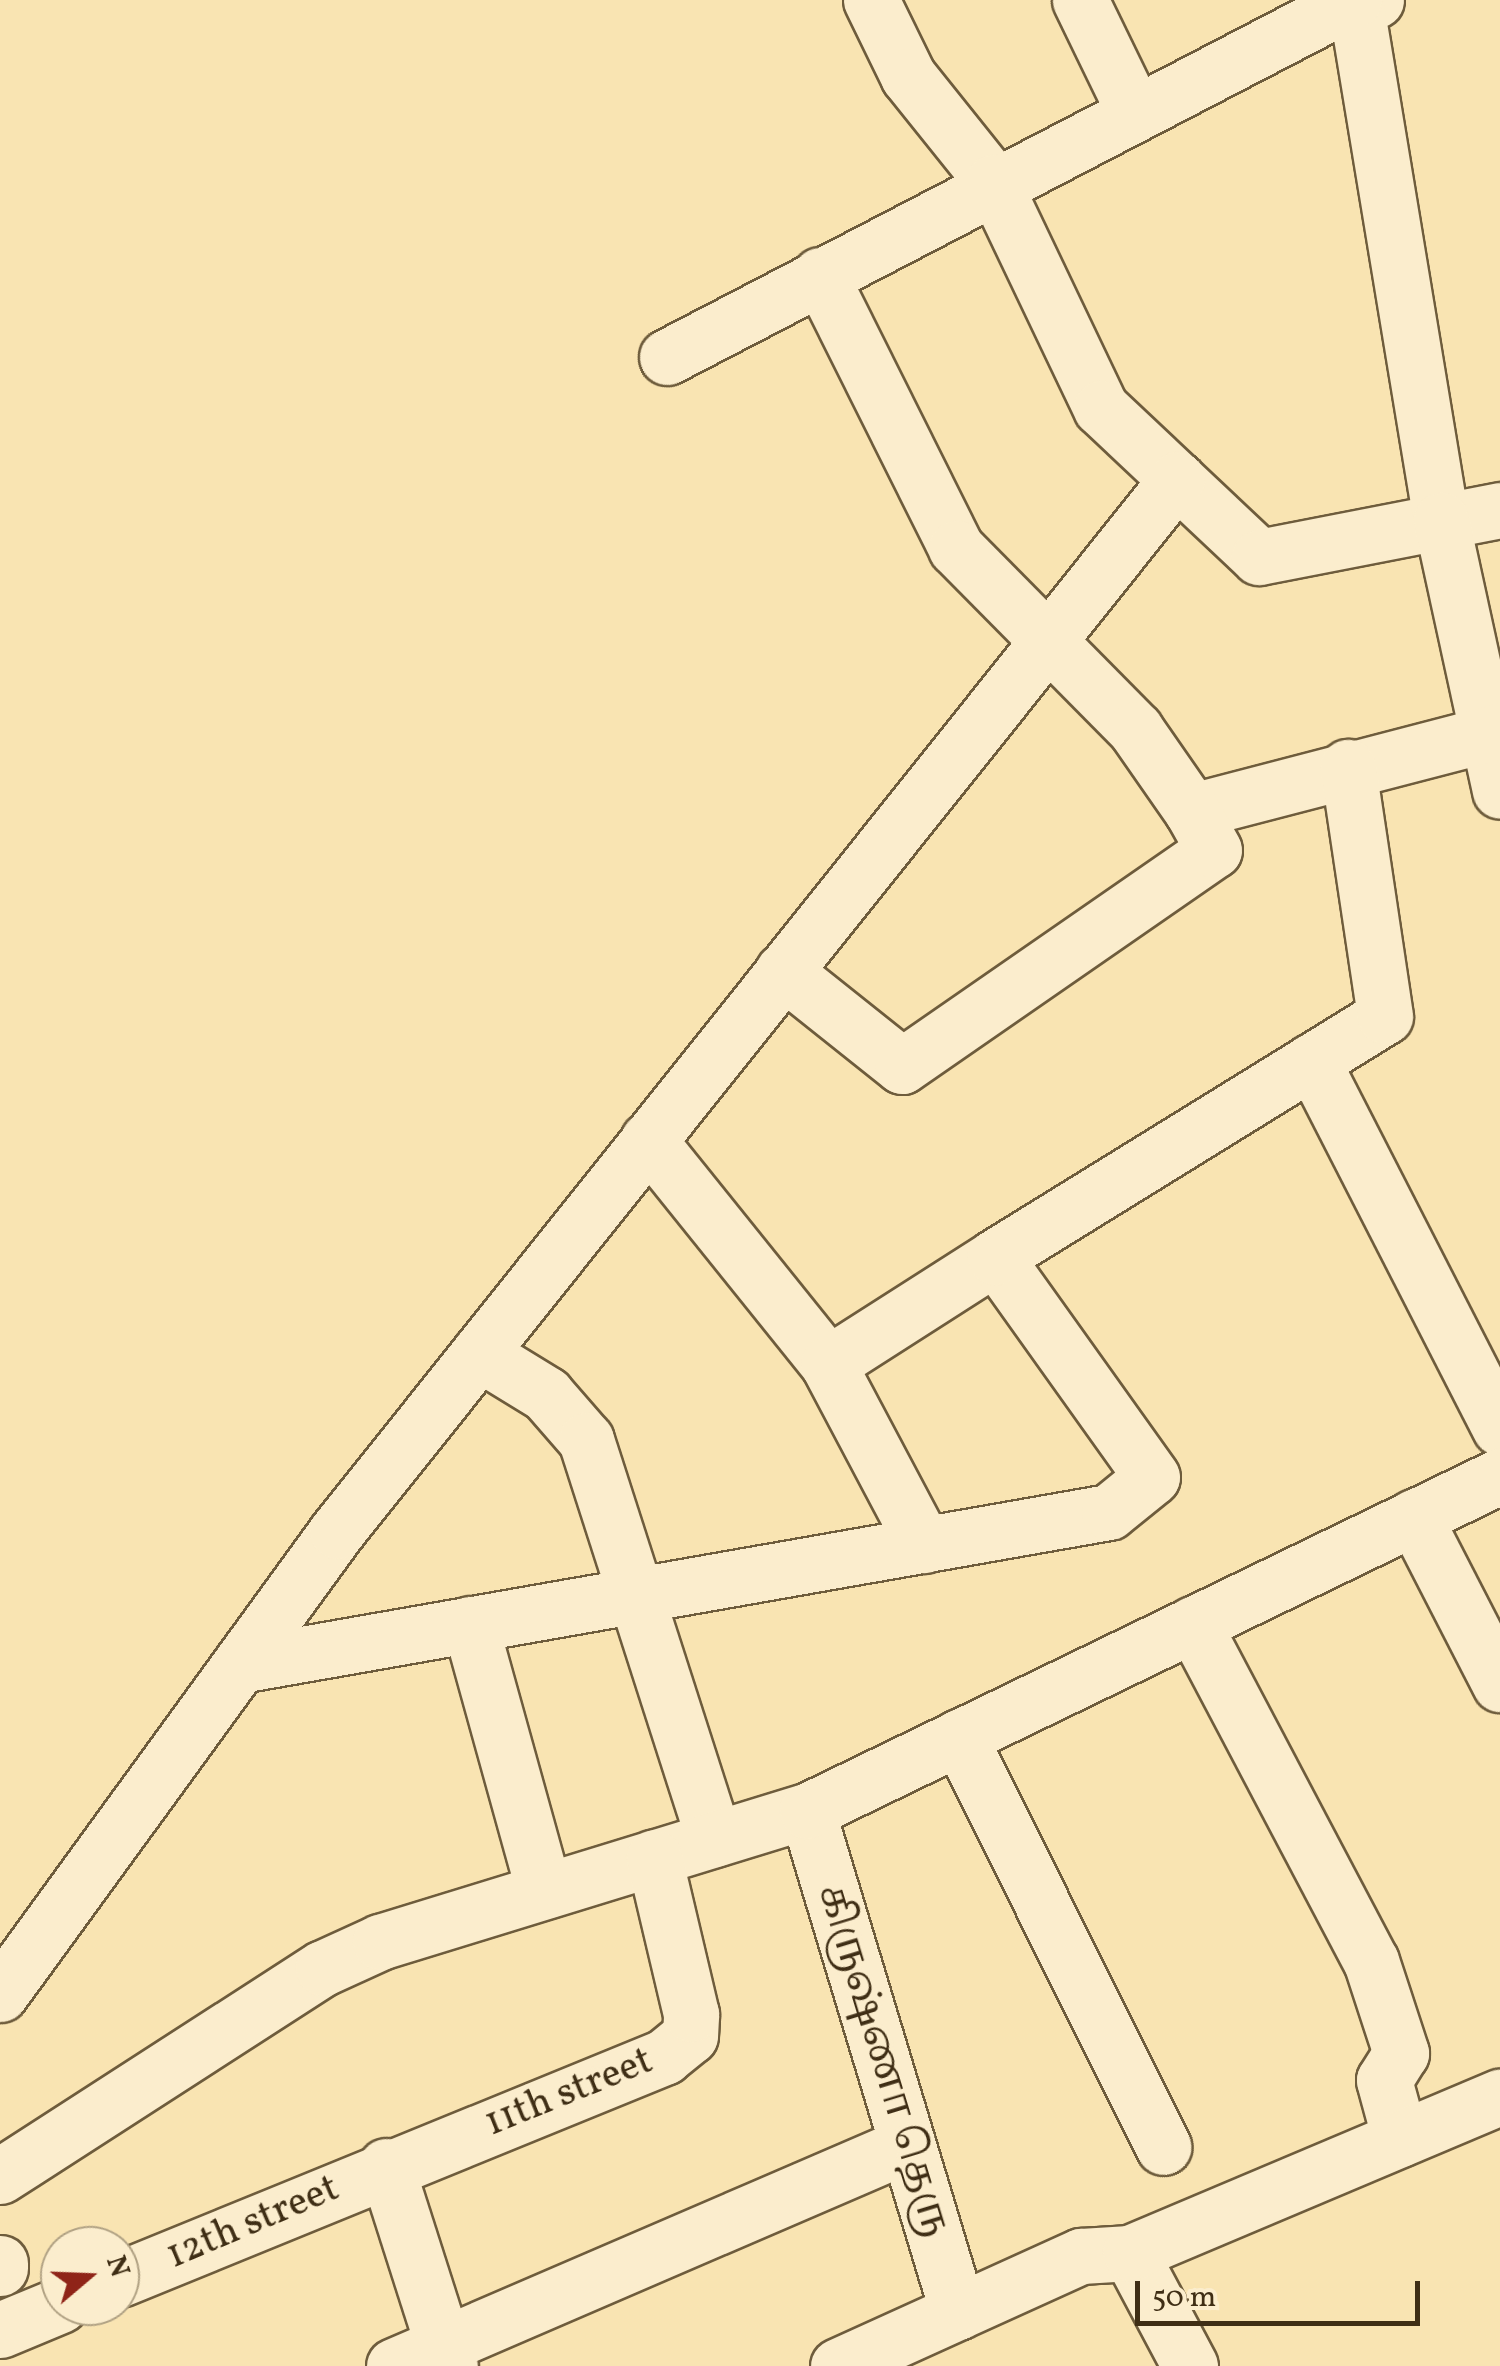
<!DOCTYPE html>
<meta charset="utf-8">
<style>
body{margin:0}
#map{position:relative;width:1500px;height:2366px;overflow:hidden;background:#f9e4b2;font-family:Vollkorn,"Noto Serif Tamil",serif}
div>[style]{position:absolute}
.roads{filter:drop-shadow(2px 0 #6e5c3c) drop-shadow(-2px 0 #6e5c3c) drop-shadow(0 2px #6e5c3c) drop-shadow(0 -2px #6e5c3c)}
.minor>*{height:55px;margin:-27.5px;padding:0 27.5px;transform-origin:27.5px;border-radius:27.5px;background:#fbedcd}
span{translate:-50% -50%;white-space:nowrap;text-align:center;line-height:1.15;-webkit-text-stroke:8px #fbedcd;paint-order:stroke}
.street-label{font-size:40px;color:#3f2e15}
.north{position:absolute;left:40px;top:2226px;width:100px;height:100px;box-sizing:border-box;background:#fbedcd;border:2px solid #b0a183;border-radius:50%;rotate:71deg;font-size:28px;font-weight:700;line-height:40px;text-align:center;color:#3f2e15}
.north::after{content:'';display:block;margin:auto;width:35px;height:45px;background:#8f2418;clip-path:polygon(50% 0,100% 100%,50% 72%,0 100%)}
.scale{position:absolute;left:1135px;top:2281px;width:285px;height:45px;box-sizing:border-box;border:5px solid #3f2e15;border-top:0;padding-left:12px;font-size:30px;line-height:35px;white-space:nowrap;color:#3f2e15;-webkit-text-stroke:8px #fbedcd;paint-order:stroke}
</style>
<div id="map">
<div class="roads">
<div class="minor">
<i style="left:871px;top:0;width:85px;rotate:64deg"></i>
<i style="left:908px;top:76px;width:136px;rotate:51.3deg"></i>
<i style="left:993px;top:182px;width:250px;rotate:64.5deg"></i>
<i style="left:1101px;top:408px;width:217px;rotate:43.3deg"></i>
<i style="left:1259px;top:557px;width:246px;rotate:-11deg"></i>
<i style="left:1080px;top:0;width:123px;rotate:64.1deg"></i>
<i style="left:1376px;top:0;width:21px;rotate:163deg"></i>
<i style="left:1356px;top:6px;width:521px;rotate:80.61deg"></i>
<i style="left:1441px;top:520px;width:277px;rotate:77.7deg"></i>
<i style="left:820px;top:275px;width:305px;rotate:63.5deg"></i>
<i style="left:956px;top:548px;width:255px;rotate:45.3deg"></i>
<i style="left:1135px;top:729px;width:100px;rotate:55.2deg"></i>
<i style="left:1192px;top:811px;width:318px;rotate:-14.6deg"></i>
<i style="left:667px;top:357px;width:774px;rotate:-27.46deg"></i>
<i style="left:783px;top:971px;width:152px;rotate:38.6deg"></i>
<i style="left:902px;top:1066px;width:379px;rotate:-34.7deg"></i>
<i style="left:1214px;top:850px;width:45px;rotate:-119.4deg"></i>
<i style="left:1312px;top:1061px;width:412px;rotate:62.9deg"></i>
<i style="left:648px;top:1140px;width:287px;rotate:51.2deg"></i>
<i style="left:828px;top:1364px;width:205px;rotate:62.1deg"></i>
<i style="left:479px;top:1353px;width:79px;rotate:31.5deg"></i>
<i style="left:546px;top:1394px;width:61px;rotate:49deg"></i>
<i style="left:586px;top:1440px;width:419px;rotate:72.2deg"></i>
<i style="left:828px;top:1364px;width:198px;rotate:-32.6deg"></i>
<i style="left:1414px;top:1517px;width:188px;rotate:62.8deg"></i>
<i style="left:470px;top:1624px;width:277px;rotate:74.5deg"></i>
<i style="left:1193px;top:1624px;width:381px;rotate:62.2deg"></i>
<i style="left:1371px;top:1961px;width:97px;rotate:71.9deg"></i>
<i style="left:1401px;top:2053px;width:32px;rotate:122deg"></i>
<i style="left:1384px;top:2080px;width:61px;rotate:74.8deg"></i>
<i style="left:240px;top:1665px;width:882px;rotate:-9.99deg"></i>
<i style="left:1109px;top:1512px;width:55px;rotate:-39.1deg"></i>
<i style="left:1152px;top:1477px;width:270px;rotate:-125.5deg"></i>
<i style="left:995px;top:1257px;width:458px;rotate:-31.7deg"></i>
<i style="left:1385px;top:1016px;width:252px;rotate:-98.5deg"></i>
<i style="left:959px;top:1737px;width:458px;rotate:63.5deg"></i>
<i style="left:807px;top:1811px;width:523px;rotate:73.23deg"></i>
<i style="left:0;top:1994px;width:573px;rotate:-53.95deg"></i>
<i style="left:337px;top:1531px;width:1346px;rotate:-51.39deg"></i>
<i style="left:386px;top:2166px;width:210px;rotate:72.3deg"></i>
<i style="left:0;top:2176px;width:384px;rotate:-32.8deg"></i>
<i style="left:323px;top:1968px;width:63px;rotate:-24.5deg"></i>
<i style="left:380px;top:1942px;width:447px;rotate:-17.1deg"></i>
<i style="left:807px;top:1811px;width:770px;rotate:-25.8deg"></i>
<i style="left:1130px;top:2253px;width:128px;rotate:62deg"></i>
<i style="left:0;top:2263px;width:5px;rotate:90deg"></i>
<i style="left:120px;top:2279px;width:588px;rotate:-22.2deg"></i>
<i style="left:664px;top:2057px;width:33px;rotate:-39deg"></i>
<i style="left:690px;top:2036px;width:22px;rotate:-87deg"></i>
<i style="left:691px;top:2014px;width:161px;rotate:-103.3deg"></i>
<i style="left:0;top:2330px;width:65px;rotate:-22.6deg"></i>
<i style="left:394px;top:2366px;width:559px;rotate:-23.31deg"></i>
<i style="left:838px;top:2366px;width:267px;rotate:-24.4deg"></i>
<i style="left:1081px;top:2256px;width:49px;rotate:-3.5deg"></i>
<i style="left:1130px;top:2253px;width:402px;rotate:-22.9deg"></i>
</div>
</div>
<div class="street-label">
<span style="left:882px;top:2061px;rotate:73deg">கிருஷ்ணா தெரு</span>
<span style="left:569px;top:2093px;rotate:-22deg">11th street</span>
<span style="left:253px;top:2223px;rotate:-23deg">12th street</span>
</div>
<div class="north">N</div>
<div class="scale">50 m</div>
</div>
